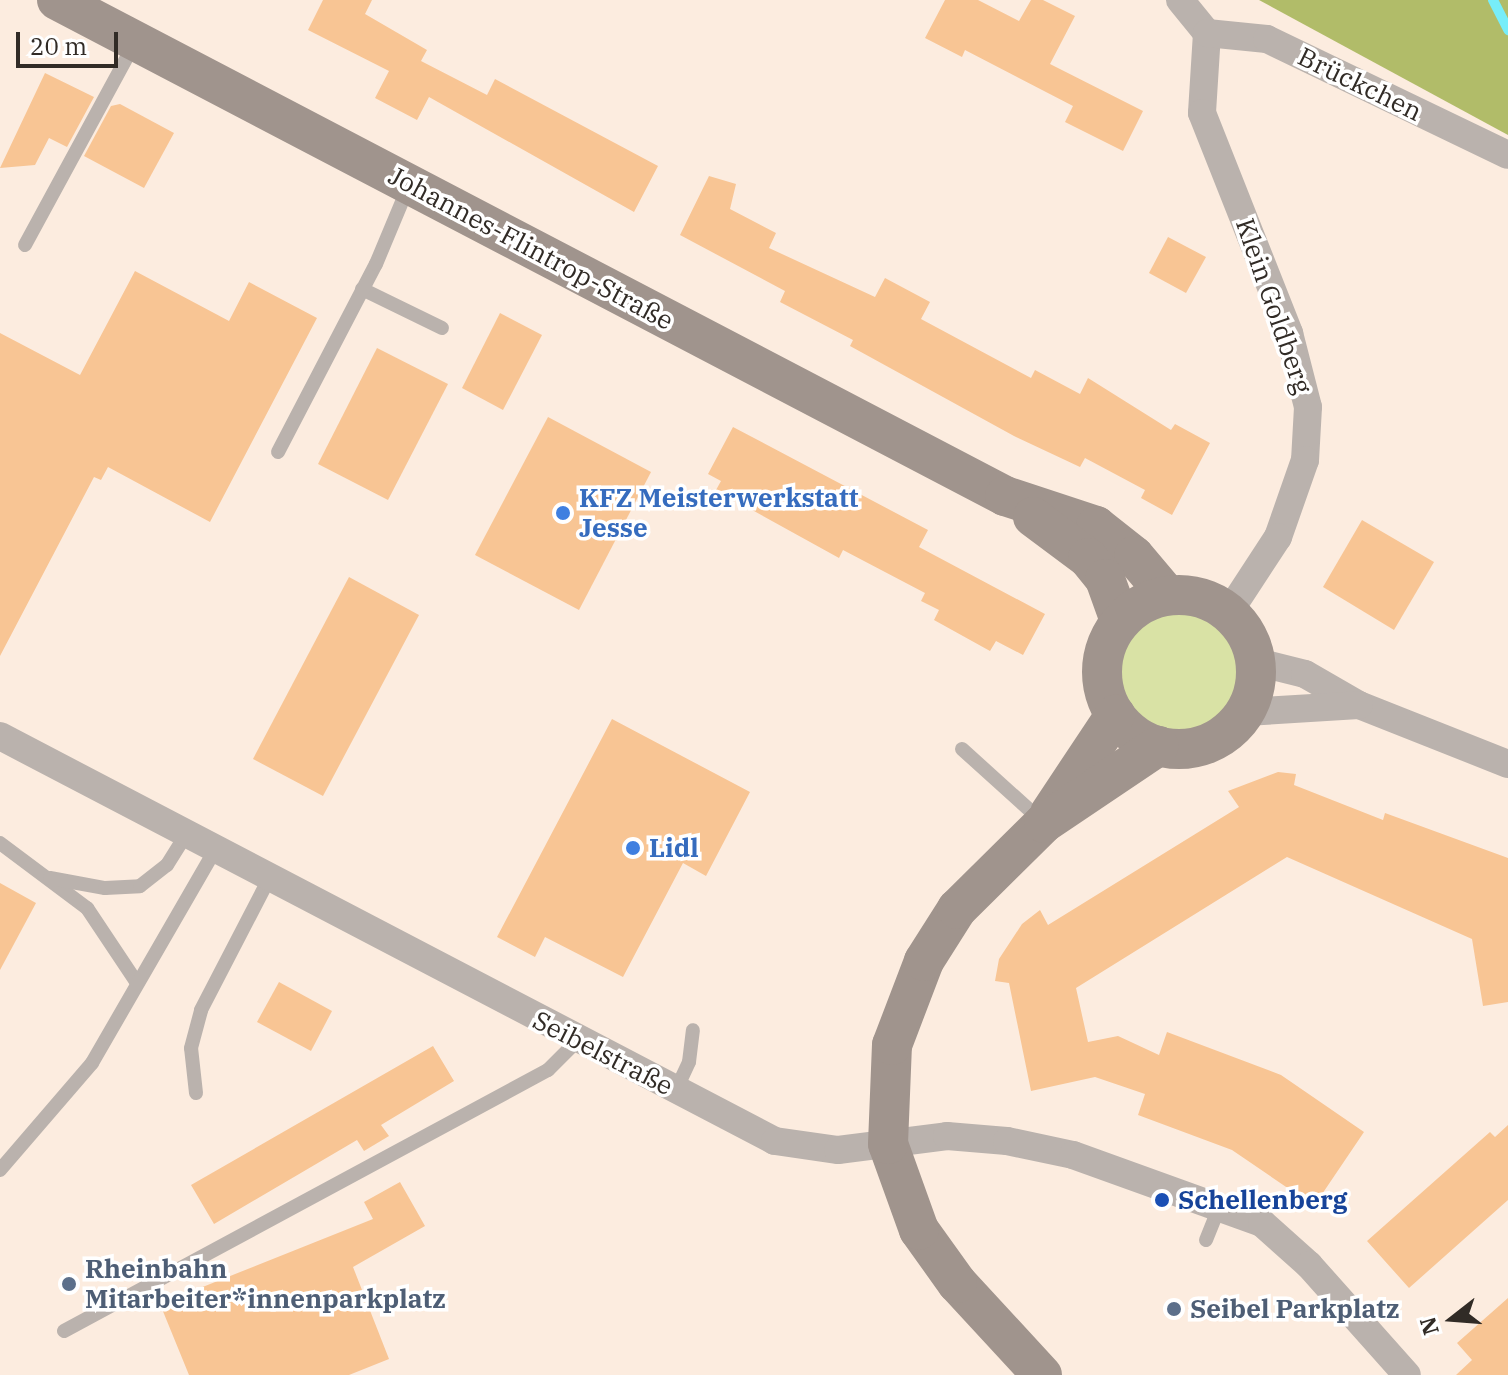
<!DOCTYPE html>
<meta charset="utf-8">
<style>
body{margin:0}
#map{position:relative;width:1508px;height:1375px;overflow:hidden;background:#fcecdf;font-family:"IBM Plex Serif",serif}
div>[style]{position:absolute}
.green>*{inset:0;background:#d9e2a5}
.round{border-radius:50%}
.forest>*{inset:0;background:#b1bc69}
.stream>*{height:10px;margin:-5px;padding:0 5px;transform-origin:5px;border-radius:5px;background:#77edf9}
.building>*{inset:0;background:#f8c594}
.service>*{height:14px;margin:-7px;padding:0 7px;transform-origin:7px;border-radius:7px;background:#bab2ad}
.minor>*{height:28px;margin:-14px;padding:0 14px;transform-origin:14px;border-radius:14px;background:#bab2ad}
.secondary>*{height:40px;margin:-20px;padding:0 20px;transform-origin:20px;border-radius:20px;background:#a0948d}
.secondary>.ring{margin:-20px;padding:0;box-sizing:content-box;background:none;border:40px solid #a0948d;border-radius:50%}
.dots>*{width:22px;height:22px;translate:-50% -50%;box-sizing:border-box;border:4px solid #fff;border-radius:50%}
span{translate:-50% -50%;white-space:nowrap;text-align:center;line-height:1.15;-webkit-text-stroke:7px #fff;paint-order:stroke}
.street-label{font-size:26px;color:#312b26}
.shop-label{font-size:26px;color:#366cbe;font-weight:700}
.left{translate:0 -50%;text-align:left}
.transit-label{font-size:26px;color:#164399;font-weight:700}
.service-label{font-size:26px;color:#4e5e75;font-weight:700}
.north{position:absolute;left:1412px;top:1279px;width:80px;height:80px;-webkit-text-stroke:6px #fff;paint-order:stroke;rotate:253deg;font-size:22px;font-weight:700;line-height:32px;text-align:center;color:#312b26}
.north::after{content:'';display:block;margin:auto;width:28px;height:36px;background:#312b26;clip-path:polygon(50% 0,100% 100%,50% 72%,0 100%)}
.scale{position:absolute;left:16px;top:32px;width:102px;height:36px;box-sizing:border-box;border:4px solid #312b26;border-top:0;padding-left:10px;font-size:24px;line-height:28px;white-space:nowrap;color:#312b26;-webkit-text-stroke:6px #fff;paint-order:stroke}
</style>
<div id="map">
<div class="green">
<i class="round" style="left:1119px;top:612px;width:120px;height:120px"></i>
</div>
<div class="forest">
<i style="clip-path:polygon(1259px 0,1508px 0,1508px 135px)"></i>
</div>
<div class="stream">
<i style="left:1493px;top:0;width:34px;rotate:63deg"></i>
</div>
<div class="building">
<i style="clip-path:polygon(323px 0,372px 0,365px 14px,427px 50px,421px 61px,487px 95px,495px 79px,658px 166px,634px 212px,429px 97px,417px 120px,375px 98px,389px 71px,308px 30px)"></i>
<i style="clip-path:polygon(945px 0,978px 0,1019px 21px,1031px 0,1043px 0,1075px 16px,1050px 64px,1143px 111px,1123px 151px,1065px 122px,1073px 106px,965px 50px,962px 57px,925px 38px)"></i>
<i style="clip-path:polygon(45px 73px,94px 97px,67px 147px,49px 138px,35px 165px,0 168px)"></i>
<i style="clip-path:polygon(120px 104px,174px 133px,144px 188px,84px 156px,111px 106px)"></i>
<i style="clip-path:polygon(709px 176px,736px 184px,730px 209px,776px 233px,769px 248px,875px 297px,885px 278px,930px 302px,921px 319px,1031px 378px,1035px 370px,1080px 394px,1088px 378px,1171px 430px,1175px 424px,1210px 443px,1172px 515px,1141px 498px,1145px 490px,1085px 458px,1080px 467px,1014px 436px,850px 346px,853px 340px,780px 302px,785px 291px,680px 235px)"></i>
<i style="clip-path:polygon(1168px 237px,1206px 257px,1186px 293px,1149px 273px)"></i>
<i style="clip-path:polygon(135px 271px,229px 321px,249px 282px,317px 318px,210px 522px,108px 467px,101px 480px,94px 477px,0 656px,0 333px,80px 375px)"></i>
<i style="clip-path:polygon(500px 313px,542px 335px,503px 410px,462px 388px)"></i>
<i style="clip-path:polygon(377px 348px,448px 384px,388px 500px,318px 464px)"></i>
<i style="clip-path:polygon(548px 417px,651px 472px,579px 610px,475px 555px)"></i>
<i style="clip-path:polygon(733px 427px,928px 530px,919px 547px,1045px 614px,1023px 655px,996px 641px,990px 651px,934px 620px,939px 610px,921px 601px,925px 593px,843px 550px,839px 558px,716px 490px,721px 481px,708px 474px)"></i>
<i style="clip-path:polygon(1362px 520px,1434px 562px,1394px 630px,1323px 587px)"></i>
<i style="clip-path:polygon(349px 577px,419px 615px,323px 796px,253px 759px)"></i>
<i style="clip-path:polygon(612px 719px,750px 792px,706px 876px,683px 863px,623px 977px,545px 937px,535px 957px,497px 937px)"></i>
<i style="clip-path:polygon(1278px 772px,1296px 774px,1294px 785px,1383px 820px,1385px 813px,1508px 858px,1508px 1002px,1483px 1006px,1472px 939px,1287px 857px,1076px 988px,1088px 1042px,1118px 1036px,1159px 1055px,1167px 1032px,1281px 1075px,1364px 1132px,1314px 1206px,1232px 1150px,1138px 1115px,1145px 1094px,1095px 1077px,1031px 1091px,1009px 983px,995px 981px,999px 959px,1022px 924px,1040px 910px,1048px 925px,1239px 807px,1228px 791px)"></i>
<i style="clip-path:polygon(0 883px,36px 903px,0 970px)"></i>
<i style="clip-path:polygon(279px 982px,332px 1011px,311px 1051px,257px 1022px)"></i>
<i style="clip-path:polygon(433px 1046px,454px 1081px,381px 1125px,389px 1136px,364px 1151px,357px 1140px,214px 1224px,191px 1185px)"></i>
<i style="clip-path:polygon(1508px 1125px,1508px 1200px,1409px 1288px,1367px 1241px,1490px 1132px,1495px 1137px)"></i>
<i style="clip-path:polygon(400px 1182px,425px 1226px,353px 1267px,389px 1359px,349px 1375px,189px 1375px,160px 1304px,373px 1219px,364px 1202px)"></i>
<i style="clip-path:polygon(1508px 1298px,1508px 1375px,1456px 1375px,1472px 1360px,1457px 1343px)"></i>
</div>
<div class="service">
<i style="left:25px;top:245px;width:231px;rotate:-61.5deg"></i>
<i style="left:362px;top:289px;width:89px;rotate:26deg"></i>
<i style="left:278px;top:452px;width:212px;rotate:-62.5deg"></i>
<i style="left:376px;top:264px;width:86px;rotate:-67.3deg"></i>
<i style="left:962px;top:749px;width:110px;rotate:42.1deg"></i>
<i style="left:0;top:843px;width:109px;rotate:36.8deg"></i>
<i style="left:87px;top:908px;width:90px;rotate:56.3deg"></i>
<i style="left:50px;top:878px;width:56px;rotate:10.3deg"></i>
<i style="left:105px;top:888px;width:35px;rotate:-3deg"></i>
<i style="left:140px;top:886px;width:34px;rotate:-38deg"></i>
<i style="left:167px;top:865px;width:36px;rotate:-58deg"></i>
<i style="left:676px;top:1090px;width:31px;rotate:-65deg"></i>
<i style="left:689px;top:1062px;width:32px;rotate:-83deg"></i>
<i style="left:196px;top:1093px;width:45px;rotate:-96.3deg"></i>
<i style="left:191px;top:1048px;width:39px;rotate:-75deg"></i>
<i style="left:201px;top:1010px;width:150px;rotate:-62.6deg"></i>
<i style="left:0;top:1170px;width:141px;rotate:-49.3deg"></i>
<i style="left:92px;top:1063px;width:246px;rotate:-60deg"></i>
<i style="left:1206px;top:1240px;width:37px;rotate:-68deg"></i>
<i style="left:64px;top:1331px;width:550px;rotate:-28.34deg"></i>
<i style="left:548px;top:1070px;width:41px;rotate:-45deg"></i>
</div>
<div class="minor">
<i style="left:1180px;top:0;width:43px;rotate:50.7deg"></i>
<i style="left:1207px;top:33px;width:80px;rotate:93.6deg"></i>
<i style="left:1202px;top:113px;width:237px;rotate:68.4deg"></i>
<i style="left:1289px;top:333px;width:76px;rotate:75.6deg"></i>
<i style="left:1308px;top:407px;width:53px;rotate:93.2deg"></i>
<i style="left:1305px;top:460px;width:82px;rotate:109.3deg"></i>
<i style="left:1278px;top:537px;width:90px;rotate:123.2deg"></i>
<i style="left:1207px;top:33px;width:60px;rotate:5.7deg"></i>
<i style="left:1267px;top:39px;width:267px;rotate:25.7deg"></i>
<i style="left:1257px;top:662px;width:49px;rotate:14deg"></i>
<i style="left:1305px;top:674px;width:62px;rotate:29.9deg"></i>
<i style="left:1359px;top:705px;width:160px;rotate:21.6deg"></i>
<i style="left:1246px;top:712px;width:113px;rotate:-3.5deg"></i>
<i style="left:0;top:736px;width:874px;rotate:27.59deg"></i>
<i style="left:775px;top:1141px;width:64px;rotate:8.1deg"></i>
<i style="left:838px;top:1150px;width:110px;rotate:-7.3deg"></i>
<i style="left:947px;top:1136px;width:60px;rotate:4.8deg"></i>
<i style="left:1007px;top:1141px;width:67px;rotate:12deg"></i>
<i style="left:1073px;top:1155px;width:201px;rotate:19.8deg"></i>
<i style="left:1262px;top:1223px;width:63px;rotate:41.8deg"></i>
<i style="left:1309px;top:1265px;width:147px;rotate:48.3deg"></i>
</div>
<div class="secondary">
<i style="left:57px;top:0;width:1070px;rotate:27.62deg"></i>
<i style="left:1005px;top:496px;width:96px;rotate:18.2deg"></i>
<i style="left:1096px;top:526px;width:48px;rotate:38.3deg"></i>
<i style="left:1134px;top:556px;width:51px;rotate:49.8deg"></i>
<i style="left:1033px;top:517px;width:69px;rotate:36.7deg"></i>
<i style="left:1088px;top:558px;width:27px;rotate:51deg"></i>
<i style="left:1105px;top:579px;width:45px;rotate:70.3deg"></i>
<i class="ring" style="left:1102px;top:595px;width:114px;height:114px"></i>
<i style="left:1050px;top:813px;width:118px;rotate:-56.4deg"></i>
<i style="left:1042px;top:1375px;width:125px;rotate:-132.7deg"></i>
<i style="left:957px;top:1283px;width:65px;rotate:-125.6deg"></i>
<i style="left:919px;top:1230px;width:91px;rotate:-109.8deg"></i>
<i style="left:888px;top:1144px;width:99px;rotate:-87.7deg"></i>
<i style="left:892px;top:1045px;width:90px;rotate:-69.1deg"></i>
<i style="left:924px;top:961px;width:62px;rotate:-57.6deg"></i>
<i style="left:957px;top:909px;width:122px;rotate:-44.7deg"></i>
<i style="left:1044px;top:823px;width:138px;rotate:-34deg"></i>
</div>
<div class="dots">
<i style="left:563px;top:513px;background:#3f7fe0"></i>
<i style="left:633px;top:848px;background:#3f7fe0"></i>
<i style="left:1162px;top:1200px;background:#1a4fb4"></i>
<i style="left:69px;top:1284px;background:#5c6f8a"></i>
<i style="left:1174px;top:1309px;background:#5c6f8a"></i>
</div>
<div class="street-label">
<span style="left:1360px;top:84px;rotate:26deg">Brückchen</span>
<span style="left:531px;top:248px;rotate:28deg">Johannes-Flintrop-Straße</span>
<span style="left:1274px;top:306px;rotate:71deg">Klein Goldberg</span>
<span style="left:603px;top:1053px;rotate:27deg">Seibelstraße</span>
</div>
<div class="shop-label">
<span class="left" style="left:579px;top:513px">KFZ Meisterwerkstatt<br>Jesse</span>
<span class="left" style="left:649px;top:848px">Lidl</span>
</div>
<div class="transit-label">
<span class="left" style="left:1178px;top:1200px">Schellenberg</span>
</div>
<div class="service-label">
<span class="left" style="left:85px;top:1284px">Rheinbahn<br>Mitarbeiter*innenparkplatz</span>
<span class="left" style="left:1190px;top:1309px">Seibel Parkplatz</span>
</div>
<div class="north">N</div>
<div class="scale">20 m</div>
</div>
